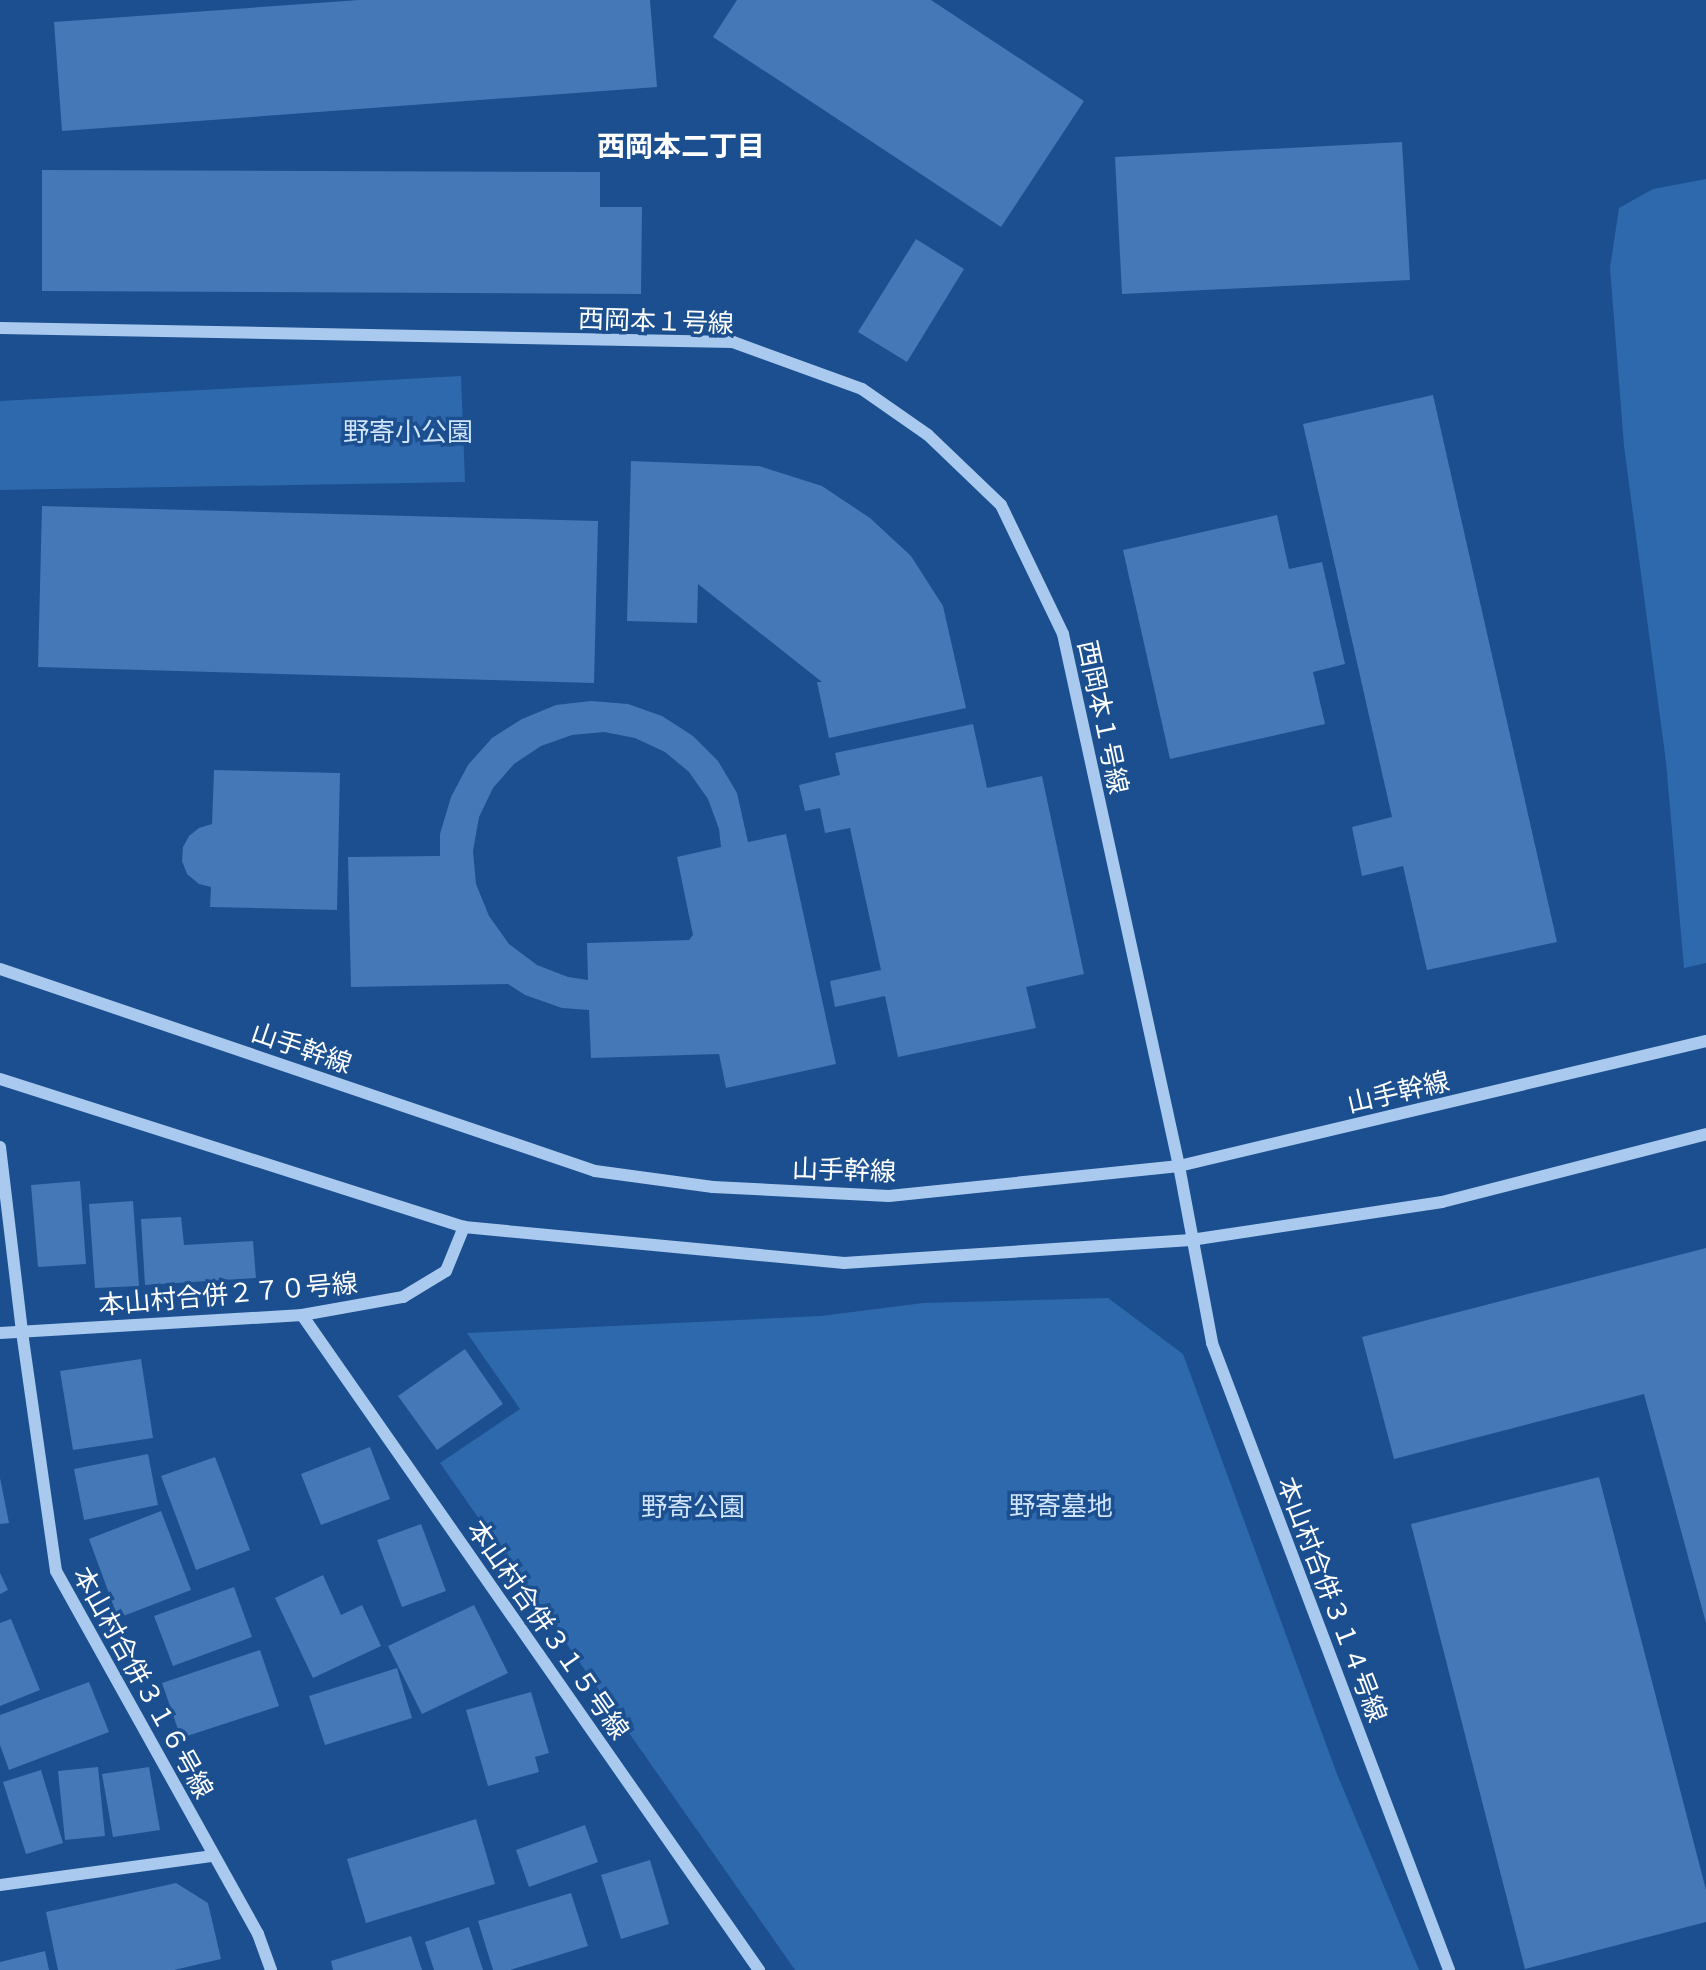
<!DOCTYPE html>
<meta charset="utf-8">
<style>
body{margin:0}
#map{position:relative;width:1706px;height:1970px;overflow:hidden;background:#1b4f8f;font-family:"Exo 2","Noto Sans JP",sans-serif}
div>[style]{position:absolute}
.green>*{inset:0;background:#2e69ad}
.building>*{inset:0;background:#4478b7}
.minor>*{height:12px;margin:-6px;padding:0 6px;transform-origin:6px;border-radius:6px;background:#a9c9ee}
span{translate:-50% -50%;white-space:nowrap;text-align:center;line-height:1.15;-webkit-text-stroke:7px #1b4f8f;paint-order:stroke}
.street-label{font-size:26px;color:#fff}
.park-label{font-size:26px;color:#cfe3fa}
.neighbourhood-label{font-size:28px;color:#fff;font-weight:700}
</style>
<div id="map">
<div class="green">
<i style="clip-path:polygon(1706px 179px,1706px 963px,1684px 968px,1666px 762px,1624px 446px,1610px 268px,1619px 208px,1653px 189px)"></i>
<i style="clip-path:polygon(461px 376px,465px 482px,0 490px,0 401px)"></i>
<i style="clip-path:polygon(1108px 1298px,1183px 1354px,1337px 1774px,1419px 1970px,795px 1970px,440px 1463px,520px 1409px,467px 1333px,821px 1316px,923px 1303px)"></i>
</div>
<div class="building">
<i style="clip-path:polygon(359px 0,650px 0,657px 87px,62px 131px,54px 22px)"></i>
<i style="clip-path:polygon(737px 0,931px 0,1084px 101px,1001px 227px,713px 37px)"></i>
<i style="clip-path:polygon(1402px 142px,1410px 280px,1122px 294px,1115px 157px)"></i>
<i style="clip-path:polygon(42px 170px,600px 172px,600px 207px,642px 207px,641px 294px,42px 291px)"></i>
<i style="clip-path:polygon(916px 239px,964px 269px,907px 362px,858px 332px)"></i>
<i style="clip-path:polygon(1433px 395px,1557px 942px,1427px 970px,1403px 866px,1362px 876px,1352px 827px,1392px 817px,1303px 424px)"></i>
<i style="clip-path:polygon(631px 461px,759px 466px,822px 486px,870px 518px,911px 556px,943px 606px,966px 708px,829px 738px,817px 682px,822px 682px,698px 584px,697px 623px,627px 621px)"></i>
<i style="clip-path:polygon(42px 506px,598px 521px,594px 683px,38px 667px)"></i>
<i style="clip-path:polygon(1277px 515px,1289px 569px,1322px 562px,1345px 664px,1313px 672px,1325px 724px,1170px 759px,1123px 550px)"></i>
<i style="clip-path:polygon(evenodd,591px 701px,628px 704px,662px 716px,693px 736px,718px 761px,737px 793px,748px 842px,786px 834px,836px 1064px,726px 1088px,719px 1054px,591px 1058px,589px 1010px,562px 1008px,525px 995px,508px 984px,351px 987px,348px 857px,440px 856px,440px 834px,451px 797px,468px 765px,492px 738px,522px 719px,556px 705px,591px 701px,604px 732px,635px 738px,665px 752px,689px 772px,708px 799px,719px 829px,721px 847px,677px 857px,693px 935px,689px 940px,587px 943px,588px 980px,568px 977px,537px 965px,509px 944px,489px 916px,476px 884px,473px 851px,479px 817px,493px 788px,514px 764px,541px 746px,572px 735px,604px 732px)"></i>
<i style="clip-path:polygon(973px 724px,987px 788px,1042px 776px,1084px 974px,1026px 987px,1036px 1028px,898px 1057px,885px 996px,835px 1007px,830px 981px,881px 970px,850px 828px,825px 833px,820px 808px,805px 811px,799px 785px,840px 775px,835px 753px)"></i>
<i style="clip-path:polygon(214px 770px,340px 773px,337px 910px,210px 907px,211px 887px,199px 884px,187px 874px,182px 861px,183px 847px,189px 836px,199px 828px,212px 824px)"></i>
<i style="clip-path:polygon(80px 1181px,86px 1264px,38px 1267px,31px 1185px)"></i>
<i style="clip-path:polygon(133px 1201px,139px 1286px,95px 1288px,89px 1204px)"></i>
<i style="clip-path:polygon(181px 1217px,184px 1245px,253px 1241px,256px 1278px,145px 1285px,141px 1219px)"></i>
<i style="clip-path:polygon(1706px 1248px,1706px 1623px,1644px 1394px,1394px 1459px,1362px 1337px)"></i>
<i style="clip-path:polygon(465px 1349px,503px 1404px,437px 1450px,398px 1396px)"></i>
<i style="clip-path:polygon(141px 1359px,153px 1438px,73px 1450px,60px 1371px)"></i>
<i style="clip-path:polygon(370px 1447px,390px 1499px,321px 1525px,301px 1474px)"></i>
<i style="clip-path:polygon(148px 1454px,158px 1505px,84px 1520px,74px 1469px)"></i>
<i style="clip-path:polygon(215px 1457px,250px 1550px,196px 1570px,161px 1476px)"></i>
<i style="clip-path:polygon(1599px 1477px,1706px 1890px,1706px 1922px,1525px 1969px,1411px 1524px)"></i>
<i style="clip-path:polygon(0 1478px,9px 1523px,0 1524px)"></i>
<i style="clip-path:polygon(161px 1511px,191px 1590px,118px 1618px,89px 1539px)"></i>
<i style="clip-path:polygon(421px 1524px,446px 1591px,402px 1607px,377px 1540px)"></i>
<i style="clip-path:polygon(0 1573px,8px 1590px,0 1594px)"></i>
<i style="clip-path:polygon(323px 1575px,341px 1615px,362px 1605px,381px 1646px,313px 1678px,275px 1598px)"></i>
<i style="clip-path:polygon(234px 1587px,252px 1637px,173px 1666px,154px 1616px)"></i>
<i style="clip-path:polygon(474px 1605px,508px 1673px,422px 1714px,388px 1646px)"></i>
<i style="clip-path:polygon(11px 1619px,40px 1690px,0 1706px,0 1623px)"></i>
<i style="clip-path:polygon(260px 1650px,279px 1706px,181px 1738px,162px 1683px)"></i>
<i style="clip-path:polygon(397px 1668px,412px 1718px,325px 1745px,309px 1696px)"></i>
<i style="clip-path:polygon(89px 1682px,109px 1732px,9px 1770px,0 1745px,0 1715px)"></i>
<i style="clip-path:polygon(531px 1692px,549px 1753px,535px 1757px,539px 1772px,488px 1786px,466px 1710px)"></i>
<i style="clip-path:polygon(98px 1767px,105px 1836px,65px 1840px,58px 1771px)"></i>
<i style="clip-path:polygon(149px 1767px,160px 1830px,113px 1837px,102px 1774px)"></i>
<i style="clip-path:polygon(41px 1770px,63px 1843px,26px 1854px,3px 1782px)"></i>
<i style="clip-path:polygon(476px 1819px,495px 1884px,366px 1923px,347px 1859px)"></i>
<i style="clip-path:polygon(585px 1825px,598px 1862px,529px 1887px,516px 1850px)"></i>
<i style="clip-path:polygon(650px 1860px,669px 1924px,621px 1939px,601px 1875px)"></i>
<i style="clip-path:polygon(176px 1883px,208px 1903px,221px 1959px,174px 1970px,58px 1970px,46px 1912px)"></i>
<i style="clip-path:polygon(571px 1893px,588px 1946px,510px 1970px,493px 1970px,478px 1921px)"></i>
<i style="clip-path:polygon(469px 1927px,483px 1970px,434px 1970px,425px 1942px)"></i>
<i style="clip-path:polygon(411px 1936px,422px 1970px,333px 1970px,331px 1961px)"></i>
<i style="clip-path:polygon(45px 1951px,49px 1970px,0 1970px,0 1962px)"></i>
</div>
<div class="minor">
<i style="left:0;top:328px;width:733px;rotate:1.09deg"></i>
<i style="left:733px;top:342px;width:137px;rotate:20deg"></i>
<i style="left:862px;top:389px;width:80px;rotate:34.9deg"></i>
<i style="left:928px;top:435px;width:101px;rotate:43.8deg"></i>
<i style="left:1001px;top:505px;width:143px;rotate:64.3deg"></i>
<i style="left:1063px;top:634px;width:544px;rotate:77.7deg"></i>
<i style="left:1179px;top:1166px;width:180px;rotate:79.4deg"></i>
<i style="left:1212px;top:1343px;width:670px;rotate:69.29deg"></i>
<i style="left:0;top:969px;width:628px;rotate:18.75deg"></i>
<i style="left:595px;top:1171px;width:119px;rotate:7.7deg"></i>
<i style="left:713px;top:1187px;width:176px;rotate:2.9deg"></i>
<i style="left:889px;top:1196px;width:292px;rotate:-5.9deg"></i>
<i style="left:1179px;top:1166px;width:542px;rotate:-13.34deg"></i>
<i style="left:0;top:1079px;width:487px;rotate:17.7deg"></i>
<i style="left:464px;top:1227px;width:382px;rotate:5.4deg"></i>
<i style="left:844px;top:1263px;width:348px;rotate:-3.8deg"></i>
<i style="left:1191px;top:1240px;width:254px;rotate:-8.6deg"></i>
<i style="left:1442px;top:1202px;width:273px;rotate:-14.4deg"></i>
<i style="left:0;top:1147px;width:186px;rotate:83.2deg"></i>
<i style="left:22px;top:1332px;width:241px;rotate:81.9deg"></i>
<i style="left:56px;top:1571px;width:415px;rotate:60.9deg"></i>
<i style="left:258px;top:1934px;width:38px;rotate:70deg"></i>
<i style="left:302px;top:1315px;width:799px;rotate:55.1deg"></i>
<i style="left:0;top:1333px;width:303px;rotate:-3.4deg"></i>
<i style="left:302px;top:1315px;width:103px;rotate:-10.1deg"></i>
<i style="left:403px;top:1297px;width:50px;rotate:-31.2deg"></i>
<i style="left:446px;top:1271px;width:48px;rotate:-67.8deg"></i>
<i style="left:0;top:1885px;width:215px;rotate:-7.8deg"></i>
</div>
<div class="street-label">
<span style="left:656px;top:320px;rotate:2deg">西岡本１号線</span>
<span style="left:1104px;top:717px;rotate:78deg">西岡本１号線</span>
<span style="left:302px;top:1047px;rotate:19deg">山手幹線</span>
<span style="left:1398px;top:1091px;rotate:-13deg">山手幹線</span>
<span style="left:844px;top:1169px;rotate:2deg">山手幹線</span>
<span style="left:228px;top:1293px;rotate:-5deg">本山村合併２７０号線</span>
<span style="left:1333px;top:1599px;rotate:69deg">本山村合併３１４号線</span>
<span style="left:549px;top:1629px;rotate:55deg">本山村合併３１５号線</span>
<span style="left:144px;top:1682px;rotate:61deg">本山村合併３１６号線</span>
</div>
<div class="park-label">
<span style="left:408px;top:431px">野寄小公園</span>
<span style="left:1061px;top:1505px">野寄墓地</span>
<span style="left:693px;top:1506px">野寄公園</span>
</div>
<div class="neighbourhood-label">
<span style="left:681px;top:145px">西岡本二丁目</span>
</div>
</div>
